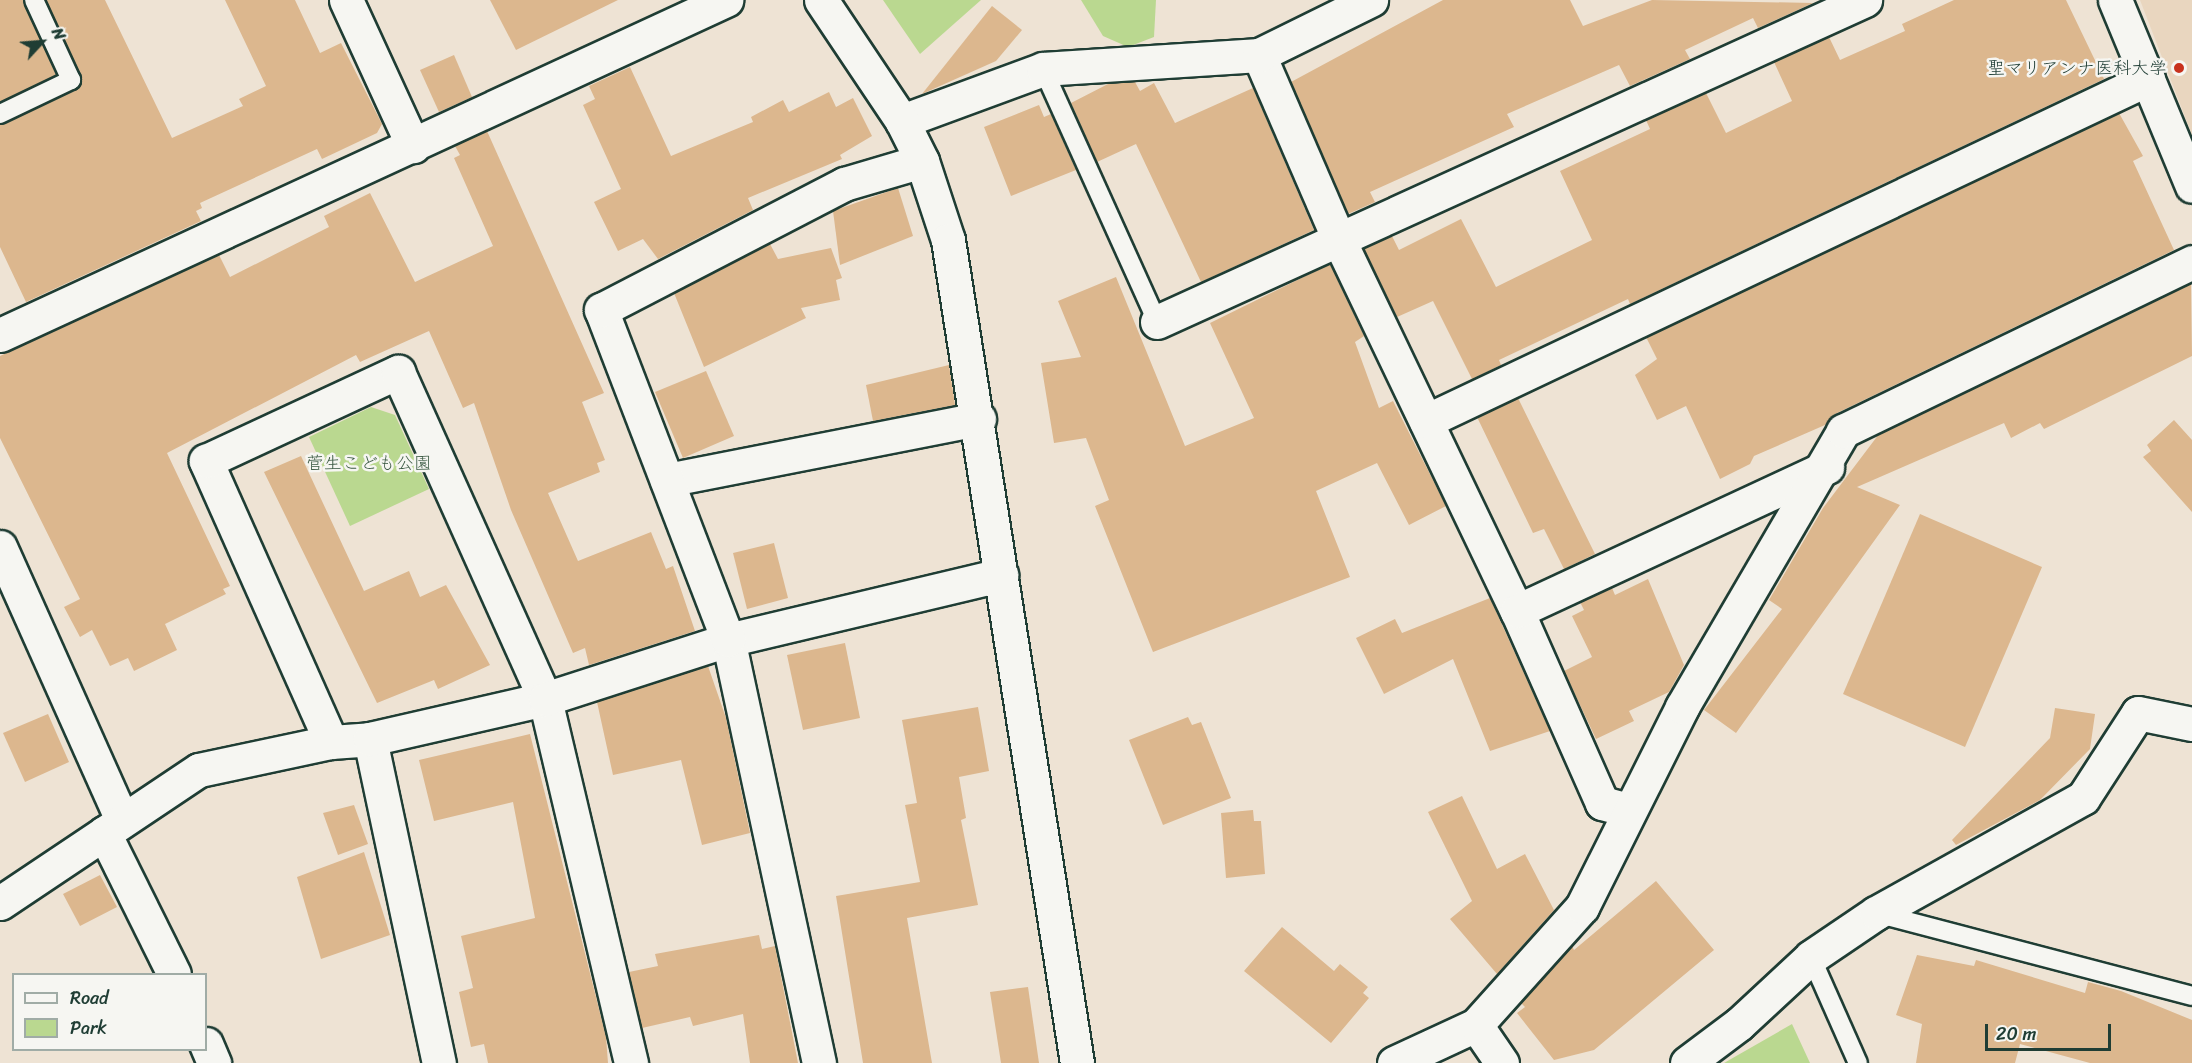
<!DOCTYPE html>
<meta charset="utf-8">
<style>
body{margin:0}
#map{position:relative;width:2192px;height:1063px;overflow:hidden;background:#eee3d4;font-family:Sriracha,"Klee One",sans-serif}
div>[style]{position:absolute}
.built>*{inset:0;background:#e9d6bf}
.green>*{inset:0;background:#bad890}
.building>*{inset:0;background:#dcb78e}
.roads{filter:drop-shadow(2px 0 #1f3d34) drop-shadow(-2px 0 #1f3d34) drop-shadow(0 2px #1f3d34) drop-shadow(0 -2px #1f3d34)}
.service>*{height:18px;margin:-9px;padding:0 9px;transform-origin:9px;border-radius:9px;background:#f6f6f2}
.minor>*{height:33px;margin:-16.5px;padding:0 16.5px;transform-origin:16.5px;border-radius:16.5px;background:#f6f6f2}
.tertiary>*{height:33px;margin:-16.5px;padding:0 16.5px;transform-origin:16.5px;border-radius:16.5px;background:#f6f6f2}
.dots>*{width:16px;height:16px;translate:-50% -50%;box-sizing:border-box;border:3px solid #f6f6f2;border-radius:50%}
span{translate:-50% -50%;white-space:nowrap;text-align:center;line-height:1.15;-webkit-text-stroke:5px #f6f6f2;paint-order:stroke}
.poi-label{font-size:18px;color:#1f3d34}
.right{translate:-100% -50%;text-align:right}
.park-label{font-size:18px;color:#3e5c46}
.legend{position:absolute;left:12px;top:973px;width:195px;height:78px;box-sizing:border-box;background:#f6f6f2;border:2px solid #a0aca6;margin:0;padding:8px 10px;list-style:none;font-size:18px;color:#1f3d34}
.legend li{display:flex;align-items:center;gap:12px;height:30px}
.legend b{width:30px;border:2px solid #a0aca6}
.north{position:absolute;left:12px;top:12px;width:60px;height:60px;-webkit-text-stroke:4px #f6f6f2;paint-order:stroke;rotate:64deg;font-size:16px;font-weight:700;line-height:24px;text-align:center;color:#1f3d34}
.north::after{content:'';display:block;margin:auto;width:21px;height:27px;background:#1f3d34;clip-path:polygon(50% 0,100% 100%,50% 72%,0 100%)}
.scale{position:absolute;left:1985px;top:1024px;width:126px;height:27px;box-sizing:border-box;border:3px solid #1f3d34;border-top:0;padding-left:8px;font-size:18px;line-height:21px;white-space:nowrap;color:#1f3d34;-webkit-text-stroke:4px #f6f6f2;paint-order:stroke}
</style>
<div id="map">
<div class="built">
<i style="clip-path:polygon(2140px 0,2192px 0,2192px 135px)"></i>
</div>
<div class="green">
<i style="clip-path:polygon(883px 0,981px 0,920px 54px)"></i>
<i style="clip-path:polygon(1081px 0,1156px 0,1154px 37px,1128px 47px,1103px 36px)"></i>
<i style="clip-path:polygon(371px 407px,395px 415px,429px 489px,350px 526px,309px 437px)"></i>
<i style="clip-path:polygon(1792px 1024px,1810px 1063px,1724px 1063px)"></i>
</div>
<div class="building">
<i style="clip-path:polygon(0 0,23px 0,56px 75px,0 102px)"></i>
<i style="clip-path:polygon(46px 0,105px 0,172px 138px,243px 106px,239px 99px,266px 86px,225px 0,295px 0,320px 53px,341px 43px,382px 124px,377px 133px,322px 159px,317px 149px,200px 203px,202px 208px,196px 211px,201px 221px,26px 302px,0 247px,0 125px,76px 90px,82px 80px)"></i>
<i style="clip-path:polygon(490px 0,618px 0,516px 50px)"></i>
<i style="clip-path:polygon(1443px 0,1570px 0,1583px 26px,1652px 0,1813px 3px,1758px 28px,1753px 18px,1685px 50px,1690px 59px,1630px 86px,1619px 65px,1507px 114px,1514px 127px,1370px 192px,1375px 202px,1348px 214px,1291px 82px)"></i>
<i style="clip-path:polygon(1954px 0,2066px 0,2104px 79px,1630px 304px,1628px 299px,1499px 360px,1501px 365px,1472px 379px,1433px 301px,1397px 317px,1364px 249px,1392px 236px,1399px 250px,1461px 219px,1496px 287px,1592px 240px,1560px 171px,1650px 129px,1646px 120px,1706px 93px,1726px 133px,1792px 101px,1774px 62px,1829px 37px,1840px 60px,1905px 31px,1902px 24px)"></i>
<i style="clip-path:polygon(992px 6px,1022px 30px,996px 61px,922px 94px)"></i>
<i style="clip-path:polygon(454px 55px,472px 97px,439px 112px,420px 70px)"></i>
<i style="clip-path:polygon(630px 67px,671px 156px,753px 122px,751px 117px,783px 100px,789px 112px,829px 92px,836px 107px,853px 98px,872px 136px,840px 155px,842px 159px,748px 198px,753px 210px,658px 259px,643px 239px,618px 251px,594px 202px,621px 189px,583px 105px,595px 99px,589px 86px)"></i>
<i style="clip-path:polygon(1135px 82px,1140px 91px,1154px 83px,1175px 123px,1253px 88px,1314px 230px,1201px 282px,1136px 144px,1097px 162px,1071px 103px,1108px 84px)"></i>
<i style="clip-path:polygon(1039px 105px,1044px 117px,1051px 114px,1076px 170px,1011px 196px,984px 127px)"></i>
<i style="clip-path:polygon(2119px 113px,2143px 156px,2133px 161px,2174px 250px,1835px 414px,1825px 425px,1754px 456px,1750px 464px,1720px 479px,1686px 406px,1657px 420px,1635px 375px,1657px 359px,1646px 337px)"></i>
<i style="clip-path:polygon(487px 131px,604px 393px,582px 402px,605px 460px,597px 463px,600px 472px,548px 493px,578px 561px,651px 532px,666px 569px,673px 566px,695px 631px,589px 665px,585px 648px,573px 653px,511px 510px,474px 403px,463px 408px,429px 331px,360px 362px,356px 355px,167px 453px,230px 586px,223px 589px,226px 594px,165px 624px,177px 650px,134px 671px,128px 658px,110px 666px,92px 630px,80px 637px,64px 607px,80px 599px,0 438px,0 356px,219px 255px,230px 277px,329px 227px,324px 216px,370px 193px,415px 282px,493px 246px,454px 158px,460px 155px,455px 146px)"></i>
<i style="clip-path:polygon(898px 188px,913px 236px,840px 265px,833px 211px)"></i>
<i style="clip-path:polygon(770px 244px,778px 259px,831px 248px,842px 278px,836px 280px,840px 300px,801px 308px,806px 318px,704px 367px,674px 293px)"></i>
<i style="clip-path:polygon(1330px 264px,1364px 336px,1355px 342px,1379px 408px,1393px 401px,1446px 506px,1409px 525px,1377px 463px,1316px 491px,1350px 577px,1153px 652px,1095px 506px,1109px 500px,1086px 438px,1054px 443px,1041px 363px,1081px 357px,1058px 301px,1116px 277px,1185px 446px,1254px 418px,1210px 323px)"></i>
<i style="clip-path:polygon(2191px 283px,2192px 356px,2044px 429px,2040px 423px,2011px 438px,2004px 423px,1857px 487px,1900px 505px,1736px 733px,1704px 710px,1782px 609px,1769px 600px,1823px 508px,1879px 434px)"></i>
<i style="clip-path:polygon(949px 365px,955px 405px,873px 421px,866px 385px)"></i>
<i style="clip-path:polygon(706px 371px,734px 436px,683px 458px,655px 392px)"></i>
<i style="clip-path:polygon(1518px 398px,1595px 554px,1564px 569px,1544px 529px,1533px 533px,1477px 417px)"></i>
<i style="clip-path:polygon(2174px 420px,2192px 440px,2192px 512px,2143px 457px,2151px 451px,2147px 445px)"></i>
<i style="clip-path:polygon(301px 456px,364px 591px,409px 571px,420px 597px,446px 585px,490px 665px,438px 689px,434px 680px,377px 703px,264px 472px)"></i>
<i style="clip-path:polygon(1920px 514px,2042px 567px,1965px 747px,1843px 694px)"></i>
<i style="clip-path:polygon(774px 543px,788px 598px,747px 609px,733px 553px)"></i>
<i style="clip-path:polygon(1648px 579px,1684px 665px,1669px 692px,1629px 711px,1634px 721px,1596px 739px,1564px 671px,1592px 657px,1572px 616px,1584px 610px,1580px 602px,1612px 588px,1615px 595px)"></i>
<i style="clip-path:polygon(1490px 598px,1550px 731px,1490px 751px,1453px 659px,1384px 694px,1356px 638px,1395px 619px,1402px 633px)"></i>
<i style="clip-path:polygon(845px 643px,860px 718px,803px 730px,787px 655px)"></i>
<i style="clip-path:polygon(708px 666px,726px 718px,750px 833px,702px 845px,681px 760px,613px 775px,597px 702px)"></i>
<i style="clip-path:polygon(978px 707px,989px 771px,959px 777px,966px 818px,961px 820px,978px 905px,907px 918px,932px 1063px,863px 1063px,836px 896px,920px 882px,905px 805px,917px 803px,902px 720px)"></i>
<i style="clip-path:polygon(2055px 708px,2095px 714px,2090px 749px,2040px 800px,1956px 845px,1952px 840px,2050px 738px)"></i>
<i style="clip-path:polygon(48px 714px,69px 762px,25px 782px,3px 733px)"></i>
<i style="clip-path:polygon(1188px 717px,1192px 725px,1201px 722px,1231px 798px,1163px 825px,1129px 740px)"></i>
<i style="clip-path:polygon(530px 734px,606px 1037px,608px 1063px,488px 1063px,484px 1044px,471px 1047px,459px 992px,473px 988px,461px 936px,535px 918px,513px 802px,434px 821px,419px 760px)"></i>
<i style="clip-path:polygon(1462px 796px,1497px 869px,1525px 854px,1554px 910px,1497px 974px,1450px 919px,1472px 901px,1428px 812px)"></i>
<i style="clip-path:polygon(354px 805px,368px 844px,338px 855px,323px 813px)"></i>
<i style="clip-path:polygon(1253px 810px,1254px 821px,1261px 821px,1265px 874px,1226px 878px,1221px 813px)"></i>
<i style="clip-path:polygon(364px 852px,390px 935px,321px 959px,297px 877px)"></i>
<i style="clip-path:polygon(100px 875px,117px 907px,80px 926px,63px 894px)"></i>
<i style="clip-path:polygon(1656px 881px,1714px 950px,1594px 1050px,1554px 1060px,1517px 1013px,1525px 1007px,1521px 1003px,1572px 946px,1574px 950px)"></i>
<i style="clip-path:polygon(1282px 927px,1334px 971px,1340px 964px,1368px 987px,1363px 993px,1369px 998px,1331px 1043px,1244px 971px)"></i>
<i style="clip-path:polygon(759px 935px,762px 949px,775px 946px,798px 1063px,750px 1063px,743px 1014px,693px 1026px,690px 1017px,642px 1028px,629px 972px,658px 966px,655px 954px)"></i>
<i style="clip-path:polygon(1917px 955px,1974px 966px,1976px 960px,2085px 993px,2088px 982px,2121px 991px,2192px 1020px,2192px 1063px,2090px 1063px,2020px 1044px,2015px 1063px,1916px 1063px,1922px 1024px,1896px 1015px)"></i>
<i style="clip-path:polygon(1028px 987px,1039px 1063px,1001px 1063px,990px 992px)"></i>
</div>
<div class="roads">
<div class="service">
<i style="left:1043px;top:69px;width:277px;rotate:65.7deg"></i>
<i style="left:0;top:114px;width:79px;rotate:-25.6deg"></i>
<i style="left:71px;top:80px;width:88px;rotate:-114.8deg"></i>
<i style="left:1876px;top:913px;width:327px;rotate:14.7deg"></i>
<i style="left:1811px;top:957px;width:116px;rotate:66.1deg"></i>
</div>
<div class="minor">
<i style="left:346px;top:0;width:161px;rotate:65.3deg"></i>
<i style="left:2115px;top:0;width:201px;rotate:67.5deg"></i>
<i style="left:1259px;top:55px;width:202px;rotate:66.6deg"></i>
<i style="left:1339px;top:240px;width:411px;rotate:64.4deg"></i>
<i style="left:1517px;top:611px;width:210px;rotate:66.1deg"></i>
<i style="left:1602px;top:803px;width:27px;rotate:15deg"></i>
<i style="left:902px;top:121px;width:150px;rotate:-20.2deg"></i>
<i style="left:1043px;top:69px;width:216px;rotate:-3.7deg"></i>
<i style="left:1259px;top:55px;width:125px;rotate:-26.2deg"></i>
<i style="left:1157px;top:322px;width:778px;rotate:-24.46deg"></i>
<i style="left:0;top:335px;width:800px;rotate:-24.77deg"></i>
<i style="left:1426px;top:421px;width:799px;rotate:-25.35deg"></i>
<i style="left:667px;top:480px;width:318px;rotate:-11.1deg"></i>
<i style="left:0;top:547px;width:297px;rotate:65.9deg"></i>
<i style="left:1517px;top:611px;width:342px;rotate:-24.9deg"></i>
<i style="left:370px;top:739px;width:331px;rotate:78deg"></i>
<i style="left:331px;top:742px;width:308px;rotate:-114deg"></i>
<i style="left:206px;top:461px;width:212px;rotate:-24.9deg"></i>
<i style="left:398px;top:372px;width:359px;rotate:65.8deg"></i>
<i style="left:545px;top:699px;width:374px;rotate:76.7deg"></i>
<i style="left:104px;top:833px;width:157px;rotate:63.6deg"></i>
<i style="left:0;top:903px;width:239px;rotate:-33.8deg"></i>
<i style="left:199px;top:770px;width:135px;rotate:-12deg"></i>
<i style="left:331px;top:742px;width:39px;rotate:-4deg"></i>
<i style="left:370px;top:739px;width:180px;rotate:-12.9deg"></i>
<i style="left:545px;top:699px;width:192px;rotate:-17.9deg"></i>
<i style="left:728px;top:640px;width:281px;rotate:-13.4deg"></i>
<i style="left:1476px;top:1025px;width:46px;rotate:55.6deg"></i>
<i style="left:206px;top:1044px;width:21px;rotate:67deg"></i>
<i style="left:819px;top:1063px;width:433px;rotate:-102.1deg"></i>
<i style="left:728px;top:640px;width:354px;rotate:-111deg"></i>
<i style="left:601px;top:310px;width:274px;rotate:-27.4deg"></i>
<i style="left:844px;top:184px;width:81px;rotate:-16.4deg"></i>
<i style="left:1394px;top:1063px;width:90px;rotate:-24.9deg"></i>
<i style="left:1476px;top:1025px;width:159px;rotate:-48.1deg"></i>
<i style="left:1582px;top:907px;width:224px;rotate:-63.4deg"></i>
<i style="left:1682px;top:707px;width:320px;rotate:-59.7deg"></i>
<i style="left:1843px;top:431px;width:388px;rotate:-25.8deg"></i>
<i style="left:1687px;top:1063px;width:65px;rotate:-36.9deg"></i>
<i style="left:1739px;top:1024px;width:98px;rotate:-42.9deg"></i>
<i style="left:1811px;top:957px;width:78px;rotate:-34.1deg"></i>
<i style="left:1876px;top:913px;width:237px;rotate:-29.1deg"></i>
<i style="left:2083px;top:798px;width:101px;rotate:-57.1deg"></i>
<i style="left:2138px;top:713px;width:55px;rotate:11.5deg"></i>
</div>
<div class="tertiary">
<i style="left:821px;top:0;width:146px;rotate:56.2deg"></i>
<i style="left:902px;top:121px;width:45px;rotate:63.4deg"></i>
<i style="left:922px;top:161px;width:83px;rotate:71.8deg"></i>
<i style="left:948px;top:240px;width:833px;rotate:81.09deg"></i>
</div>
</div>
<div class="dots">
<i style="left:2179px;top:68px;background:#c8321e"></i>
</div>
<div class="poi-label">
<span class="right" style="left:2167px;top:68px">聖マリアンナ医科大学</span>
</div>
<div class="park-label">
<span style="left:369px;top:463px">菅生こども公園</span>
</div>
<ul class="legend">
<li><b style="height:8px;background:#f6f6f2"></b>Road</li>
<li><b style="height:16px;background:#bad890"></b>Park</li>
</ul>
<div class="north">N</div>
<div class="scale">20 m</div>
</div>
